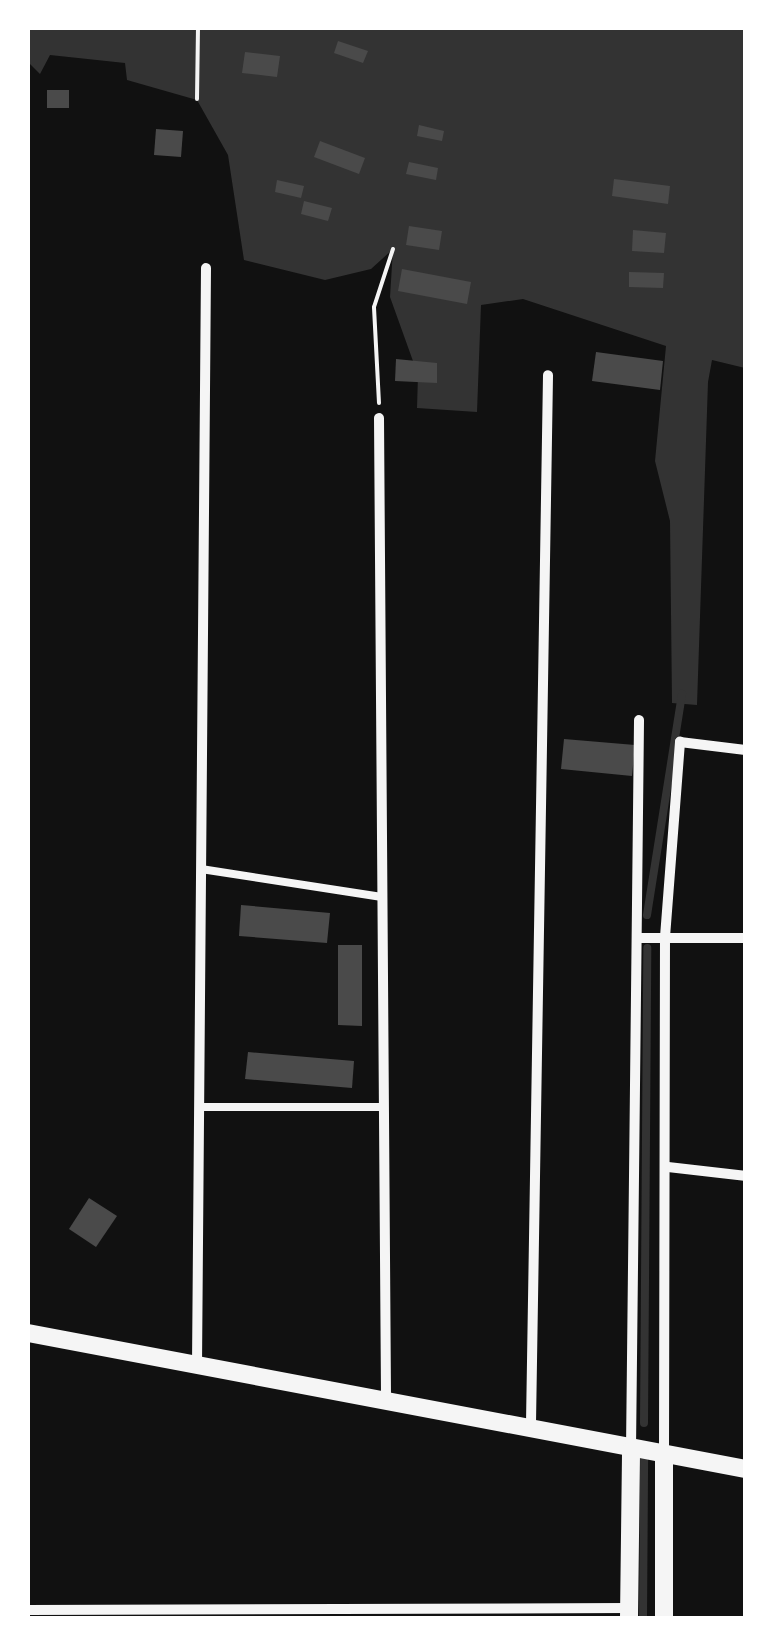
<!DOCTYPE html>
<style>
body{margin:0}
#map{position:relative;width:773px;height:1646px;overflow:hidden;background:#111;font-family:Overpass,sans-serif}
div>[style]{position:absolute}
.water>*{inset:0;background:#333}
.stream>*{height:8px;margin:-4px;padding:0 4px;transform-origin:4px;border-radius:4px;background:#333}
.building>*{inset:0;background:#4a4a4a}
.path>*{height:4px;margin:-2px;padding:0 2px;transform-origin:2px;border-radius:2px;background:#f5f5f5}
.service>*{height:8px;margin:-4px;padding:0 4px;transform-origin:4px;border-radius:4px;background:#f5f5f5}
.minor>*{height:10px;margin:-5px;padding:0 5px;transform-origin:5px;border-radius:5px;background:#f5f5f5}
.tertiary>*{height:18px;margin:-9px;padding:0 9px;transform-origin:9px;border-radius:9px;background:#f5f5f5}
span{translate:-50% -50%;white-space:nowrap;text-align:center;line-height:1.15;-webkit-text-stroke:10px #fff;paint-order:stroke}
.frame{position:absolute;inset:0;border:30px solid #fff;pointer-events:none}
</style>
<div id="map">
<div class="water">
<i style="clip-path:polygon(28px 28px,745px 28px,745px 368px,712px 360px,708px 382px,697px 705px,672px 703px,670px 521px,655px 461px,666px 346px,523px 299px,481px 305px,477px 412px,417px 408px,418px 375px,390px 297px,393px 249px,371px 269px,325px 280px,244px 260px,228px 155px,197px 100px,127px 80px,125px 63px,50px 55px,40px 74px,28px 62px)"></i>
</div>
<div class="stream">
<i style="left:647px;top:915px;width:224px;rotate:-81deg"></i>
<i style="left:644px;top:1423px;width:475px;rotate:-89.6deg"></i>
<i style="left:643px;top:1618px;width:159px;rotate:-89.6deg"></i>
</div>
<div class="building">
<i style="clip-path:polygon(338px 41px,368px 51px,363px 63px,334px 53px)"></i>
<i style="clip-path:polygon(245px 52px,280px 56px,277px 77px,242px 73px)"></i>
<i style="clip-path:polygon(47px 90px,69px 90px,69px 108px,47px 108px)"></i>
<i style="clip-path:polygon(419px 125px,444px 131px,442px 141px,417px 136px)"></i>
<i style="clip-path:polygon(156px 129px,183px 131px,181px 157px,154px 155px)"></i>
<i style="clip-path:polygon(320px 141px,365px 158px,359px 174px,314px 157px)"></i>
<i style="clip-path:polygon(409px 162px,438px 168px,436px 180px,406px 174px)"></i>
<i style="clip-path:polygon(614px 179px,670px 186px,668px 204px,612px 196px)"></i>
<i style="clip-path:polygon(277px 180px,304px 186px,301px 198px,275px 192px)"></i>
<i style="clip-path:polygon(304px 201px,332px 208px,328px 221px,301px 214px)"></i>
<i style="clip-path:polygon(409px 226px,442px 231px,439px 250px,406px 245px)"></i>
<i style="clip-path:polygon(633px 230px,666px 233px,664px 253px,632px 251px)"></i>
<i style="clip-path:polygon(402px 269px,471px 282px,467px 304px,398px 291px)"></i>
<i style="clip-path:polygon(629px 272px,664px 273px,663px 288px,629px 287px)"></i>
<i style="clip-path:polygon(596px 352px,663px 361px,660px 390px,592px 381px)"></i>
<i style="clip-path:polygon(396px 359px,437px 363px,437px 383px,395px 381px)"></i>
<i style="clip-path:polygon(564px 739px,635px 745px,632px 776px,561px 769px)"></i>
<i style="clip-path:polygon(241px 905px,330px 913px,327px 943px,239px 936px)"></i>
<i style="clip-path:polygon(338px 945px,362px 945px,362px 1026px,338px 1025px)"></i>
<i style="clip-path:polygon(248px 1052px,354px 1061px,352px 1088px,245px 1079px)"></i>
<i style="clip-path:polygon(89px 1198px,117px 1216px,96px 1247px,69px 1229px)"></i>
</div>
<div class="path">
<i style="left:197px;top:99px;width:71px;rotate:-89.2deg"></i>
<i style="left:379px;top:403px;width:96px;rotate:-93deg"></i>
<i style="left:374px;top:307px;width:61px;rotate:-71.9deg"></i>
</div>
<div class="service">
<i style="left:201px;top:869px;width:183px;rotate:8.8deg"></i>
<i style="left:199px;top:1107px;width:184px"></i>
</div>
<div class="minor">
<i style="left:379px;top:418px;width:983px;rotate:89.59deg"></i>
<i style="left:637px;top:938px;width:109px"></i>
<i style="left:668px;top:1167px;width:79px;rotate:6.6deg"></i>
<i style="left:197px;top:1365px;width:1097px;rotate:-89.53deg"></i>
<i style="left:531px;top:1423px;width:1048px;rotate:-89.07deg"></i>
<i style="left:631px;top:1449px;width:729px;rotate:-89.37deg"></i>
<i style="left:664px;top:1454px;width:517px;rotate:-89.89deg"></i>
<i style="left:665px;top:937px;width:196px;rotate:-85.6deg"></i>
<i style="left:680px;top:742px;width:66px;rotate:6.9deg"></i>
<i style="left:28px;top:1610px;width:601px;rotate:-0.19deg"></i>
</div>
<div class="tertiary">
<i style="left:28px;top:1333px;width:731px;rotate:10.73deg"></i>
<i style="left:629px;top:1618px;width:168px;rotate:-89.3deg"></i>
<i style="left:664px;top:1618px;width:163px;rotate:-90deg"></i>
</div>
<div class="frame"></div>
</div>
